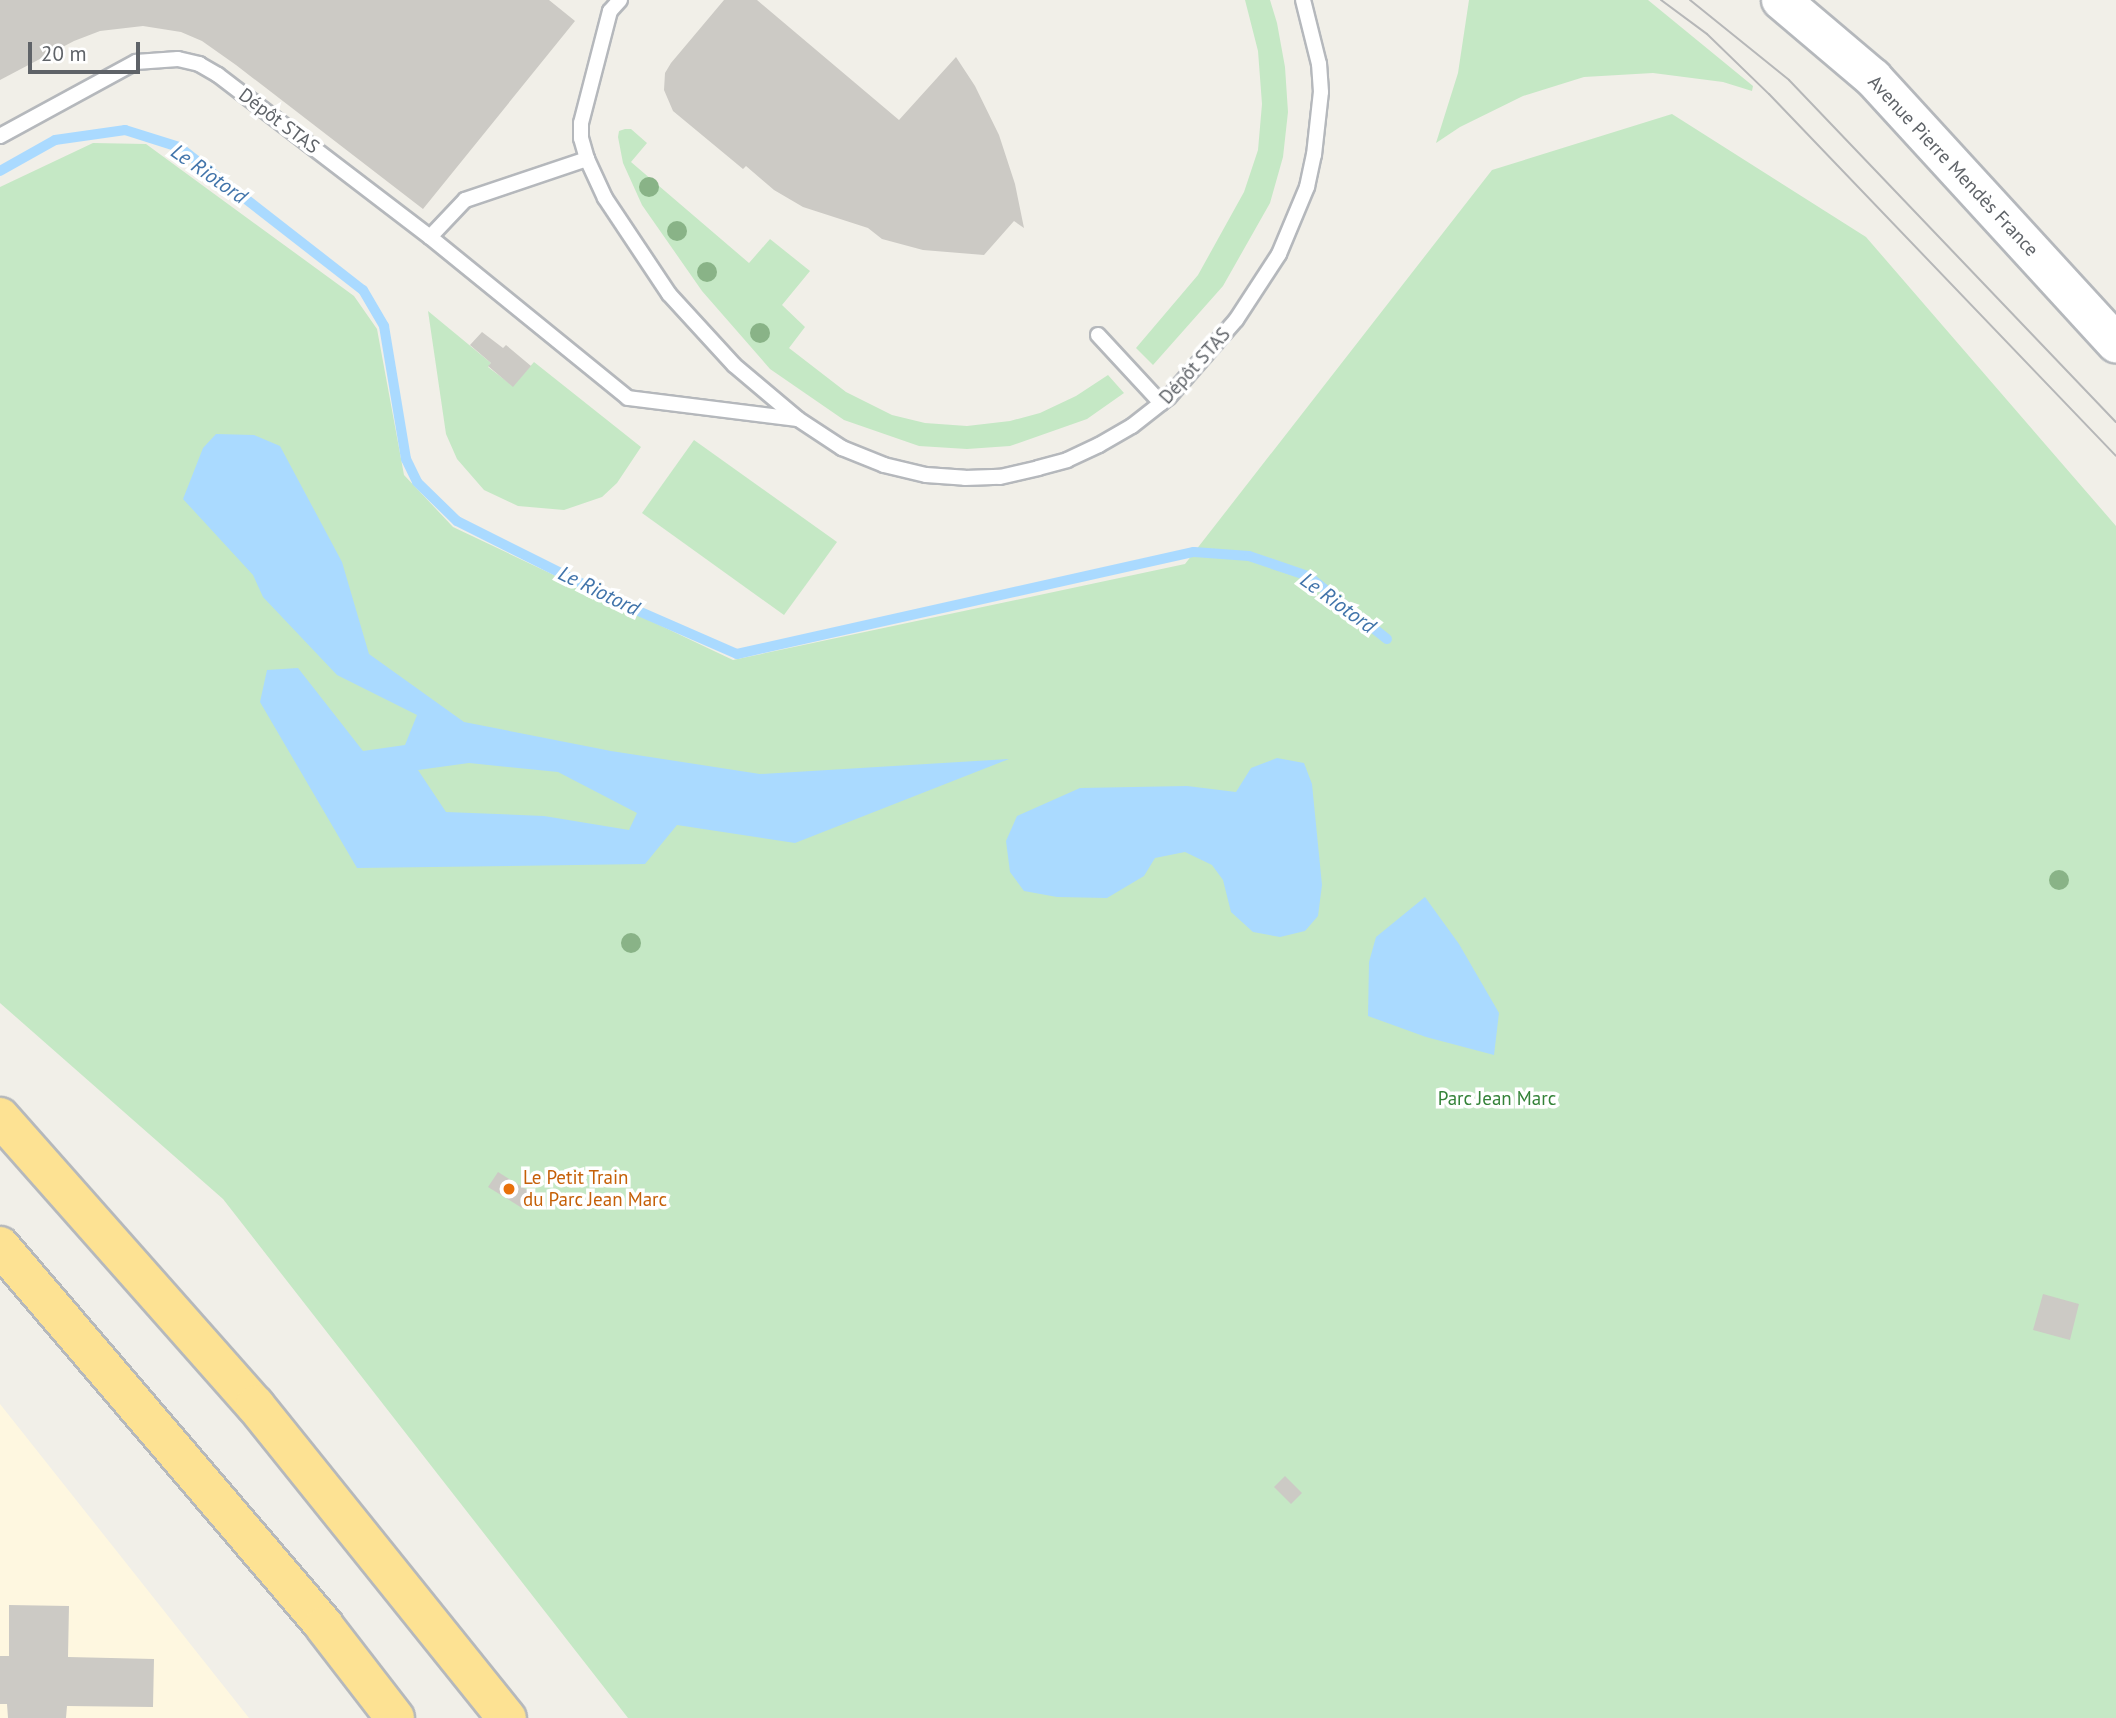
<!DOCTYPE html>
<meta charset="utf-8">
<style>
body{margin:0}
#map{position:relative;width:2116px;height:1718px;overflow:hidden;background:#f1efe8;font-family:"PT Sans",sans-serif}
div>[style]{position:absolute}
.commercial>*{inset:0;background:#fef7e0}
.green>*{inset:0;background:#c5e8c5}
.water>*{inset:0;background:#aadaff}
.stream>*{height:10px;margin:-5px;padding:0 5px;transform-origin:5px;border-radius:5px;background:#aadaff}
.building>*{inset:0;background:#cccac5}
.roads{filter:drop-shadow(2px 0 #b5b8bc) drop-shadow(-2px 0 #b5b8bc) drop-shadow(0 2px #b5b8bc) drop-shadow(0 -2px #b5b8bc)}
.service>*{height:14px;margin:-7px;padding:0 7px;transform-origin:7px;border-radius:7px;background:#fff}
.secondary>*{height:38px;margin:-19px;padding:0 19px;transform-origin:19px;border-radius:19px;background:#fff}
.motorway>*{height:38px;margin:-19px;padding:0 19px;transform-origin:19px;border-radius:19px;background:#fde293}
.tram>*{height:2px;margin:-1px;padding:0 1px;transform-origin:1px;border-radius:1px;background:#b6b7b8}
.trees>*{width:20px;height:20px;margin:-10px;border-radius:50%;background:#89b387}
.dots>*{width:19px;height:19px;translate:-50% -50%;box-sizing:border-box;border:4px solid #fff;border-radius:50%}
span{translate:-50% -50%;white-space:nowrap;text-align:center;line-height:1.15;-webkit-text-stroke:7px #fff;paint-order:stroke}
.street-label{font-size:19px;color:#5f6368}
.park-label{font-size:19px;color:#348238}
.food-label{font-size:19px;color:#c56008}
.left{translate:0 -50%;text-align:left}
.water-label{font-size:21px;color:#4174aa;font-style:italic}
.scale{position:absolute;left:28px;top:42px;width:112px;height:32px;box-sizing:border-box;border:4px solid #5f6368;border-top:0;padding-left:9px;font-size:21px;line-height:24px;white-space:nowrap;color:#5f6368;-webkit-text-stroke:5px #fff;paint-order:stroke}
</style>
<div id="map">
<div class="commercial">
<i style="clip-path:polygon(0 1404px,249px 1718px,0 1718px)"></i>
</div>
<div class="green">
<i style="clip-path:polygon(1245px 0,1270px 0,1277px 23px,1285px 67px,1288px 112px,1283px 157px,1270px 203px,1223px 286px,1153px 365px,1136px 348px,1198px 275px,1244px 192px,1258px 150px,1262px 104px,1258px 51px)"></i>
<i style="clip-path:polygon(1469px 0,1648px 0,1753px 86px,1752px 91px,1723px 82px,1653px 73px,1584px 77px,1523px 96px,1460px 127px,1436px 143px,1458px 73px)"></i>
<i style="clip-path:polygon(1672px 114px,1866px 237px,2116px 526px,2116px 1718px,628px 1718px,223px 1199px,0 1003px,0 187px,93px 143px,146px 144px,354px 296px,377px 329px,404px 475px,453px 527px,733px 660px,1185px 564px,1492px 170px)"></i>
<i style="clip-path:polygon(625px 129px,631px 129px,647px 143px,631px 162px,749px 263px,770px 239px,810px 271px,782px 305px,805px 327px,789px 348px,846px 392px,892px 415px,925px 423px,967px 426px,1010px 421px,1040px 413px,1076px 396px,1108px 375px,1124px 393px,1087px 419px,1010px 446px,967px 449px,919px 446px,844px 420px,770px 369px,702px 291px,642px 205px,623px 163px,618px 137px,619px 131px)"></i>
<i style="clip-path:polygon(428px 311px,491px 363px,488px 367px,513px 386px,534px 362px,641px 447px,617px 483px,602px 497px,564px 510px,518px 506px,484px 490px,457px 459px,446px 434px)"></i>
<i style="clip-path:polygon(694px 440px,837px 542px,784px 615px,642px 513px)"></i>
</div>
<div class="water">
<i style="clip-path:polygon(evenodd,216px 434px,254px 435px,280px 446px,342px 562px,369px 654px,464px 722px,611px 751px,760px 774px,1009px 759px,795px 843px,677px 825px,645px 864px,357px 868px,260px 702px,267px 670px,298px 668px,363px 751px,405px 745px,417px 715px,337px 675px,263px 597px,253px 575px,183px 499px,203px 448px,216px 434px,469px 763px,558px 772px,637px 813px,629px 830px,544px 816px,446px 812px,418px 770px,469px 763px)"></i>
<i style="clip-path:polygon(1277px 758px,1304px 763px,1312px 784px,1322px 885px,1318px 916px,1305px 931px,1280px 937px,1253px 932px,1231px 912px,1223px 880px,1212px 865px,1185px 852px,1155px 858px,1144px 876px,1107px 898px,1057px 897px,1024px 891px,1010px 872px,1006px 841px,1017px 816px,1080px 788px,1187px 786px,1236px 792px,1251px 768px)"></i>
<i style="clip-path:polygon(1425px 897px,1459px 944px,1499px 1013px,1494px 1055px,1426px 1037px,1368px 1016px,1369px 962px,1376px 937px)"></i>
</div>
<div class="stream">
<i style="left:0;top:171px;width:63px;rotate:-29.4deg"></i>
<i style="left:55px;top:140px;width:71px;rotate:-8.1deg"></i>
<i style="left:125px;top:130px;width:57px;rotate:17.5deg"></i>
<i style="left:179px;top:147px;width:233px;rotate:37.9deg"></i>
<i style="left:363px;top:290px;width:42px;rotate:59.7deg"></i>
<i style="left:384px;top:326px;width:135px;rotate:80.6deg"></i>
<i style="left:406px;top:459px;width:25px;rotate:64deg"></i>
<i style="left:417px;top:482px;width:56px;rotate:44.3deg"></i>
<i style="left:457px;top:521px;width:190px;rotate:26.6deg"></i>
<i style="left:627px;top:606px;width:120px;rotate:23.6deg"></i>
<i style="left:737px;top:654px;width:468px;rotate:-12.6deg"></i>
<i style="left:1194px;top:552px;width:55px;rotate:4.2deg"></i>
<i style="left:1249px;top:556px;width:62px;rotate:18.7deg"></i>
<i style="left:1308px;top:576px;width:101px;rotate:38.6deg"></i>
</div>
<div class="building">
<i style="clip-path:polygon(0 0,549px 0,575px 21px,423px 209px,236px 65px,202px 41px,181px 32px,143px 26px,100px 31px,74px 41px,0 80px)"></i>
<i style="clip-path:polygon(724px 0,757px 0,899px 120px,956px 57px,975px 86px,999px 135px,1015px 184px,1024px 228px,1014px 221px,984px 255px,923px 250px,882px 239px,868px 228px,803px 207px,774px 190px,746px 166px,743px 169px,673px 111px,664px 90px,665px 73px,671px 63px)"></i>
<i style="clip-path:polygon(482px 332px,503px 348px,506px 345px,531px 366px,513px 387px,488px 366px,491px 363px,470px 345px)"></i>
<i style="clip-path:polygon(498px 1172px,532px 1193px,522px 1208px,488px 1187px)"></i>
<i style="clip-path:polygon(2043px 1294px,2079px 1304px,2070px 1340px,2033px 1330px)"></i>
<i style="clip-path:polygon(1285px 1476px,1302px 1493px,1291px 1504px,1274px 1487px)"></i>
<i style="clip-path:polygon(9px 1605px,69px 1606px,68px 1657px,154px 1659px,153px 1707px,67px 1706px,66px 1718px,8px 1718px,7px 1704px,0 1704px,0 1656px,9px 1656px)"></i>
</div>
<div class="roads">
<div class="service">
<i style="left:620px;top:0;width:15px;rotate:132deg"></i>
<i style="left:610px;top:11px;width:116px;rotate:104.5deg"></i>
<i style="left:581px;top:123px;width:15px;rotate:90deg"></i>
<i style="left:581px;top:138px;width:22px;rotate:74deg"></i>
<i style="left:587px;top:159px;width:43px;rotate:65.2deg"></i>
<i style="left:605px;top:198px;width:115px;rotate:56.3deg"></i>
<i style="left:669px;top:294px;width:96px;rotate:47.5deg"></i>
<i style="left:734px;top:365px;width:84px;rotate:40.2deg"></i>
<i style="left:798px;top:419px;width:53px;rotate:33.4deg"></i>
<i style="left:842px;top:448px;width:45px;rotate:22deg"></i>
<i style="left:884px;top:465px;width:43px;rotate:13.4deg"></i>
<i style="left:926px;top:475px;width:39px;rotate:4deg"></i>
<i style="left:965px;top:478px;width:35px;rotate:-2deg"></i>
<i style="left:1000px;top:477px;width:39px;rotate:-13deg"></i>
<i style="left:1038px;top:468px;width:30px;rotate:-15deg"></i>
<i style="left:1067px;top:460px;width:35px;rotate:-25deg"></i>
<i style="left:1099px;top:445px;width:38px;rotate:-30deg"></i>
<i style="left:1132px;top:426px;width:47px;rotate:-38.1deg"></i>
<i style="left:1169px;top:397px;width:102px;rotate:-49deg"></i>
<i style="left:1236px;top:320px;width:79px;rotate:-56.9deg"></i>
<i style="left:1279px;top:254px;width:73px;rotate:-67.3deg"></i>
<i style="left:1307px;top:187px;width:33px;rotate:-78deg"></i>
<i style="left:1314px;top:155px;width:63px;rotate:-83.7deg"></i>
<i style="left:1321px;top:92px;width:28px;rotate:-94deg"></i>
<i style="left:1319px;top:64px;width:66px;rotate:-104deg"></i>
<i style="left:0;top:136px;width:155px;rotate:-28.6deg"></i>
<i style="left:136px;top:62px;width:42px;rotate:-4.1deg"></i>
<i style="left:178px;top:59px;width:22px;rotate:13deg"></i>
<i style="left:199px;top:64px;width:22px;rotate:30deg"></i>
<i style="left:218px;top:75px;width:267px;rotate:37.4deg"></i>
<i style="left:430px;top:237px;width:51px;rotate:-46.6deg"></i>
<i style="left:465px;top:200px;width:129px;rotate:-18.6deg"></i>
<i style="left:430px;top:237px;width:255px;rotate:39.1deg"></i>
<i style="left:628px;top:398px;width:170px;rotate:7.1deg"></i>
<i style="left:1098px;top:335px;width:93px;rotate:47.2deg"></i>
</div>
<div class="secondary">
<i style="left:1781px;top:0;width:121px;rotate:40.3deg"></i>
<i style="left:1873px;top:78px;width:360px;rotate:47.5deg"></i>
</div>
<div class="motorway">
<i style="left:0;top:1117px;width:385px;rotate:48.5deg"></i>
<i style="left:255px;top:1405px;width:402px;rotate:51.2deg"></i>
<i style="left:0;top:1246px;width:499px;rotate:49.5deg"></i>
<i style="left:324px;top:1626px;width:116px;rotate:52.3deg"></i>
</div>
</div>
<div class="tram">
<i style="left:1661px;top:0;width:57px;rotate:36.5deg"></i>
<i style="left:1707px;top:34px;width:86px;rotate:44.1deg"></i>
<i style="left:1769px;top:94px;width:501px;rotate:46.21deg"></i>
<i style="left:1690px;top:0;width:127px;rotate:38.9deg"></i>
<i style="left:1789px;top:80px;width:473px;rotate:46.3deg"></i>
</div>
<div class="trees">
<i style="left:649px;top:187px"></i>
<i style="left:677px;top:231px"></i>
<i style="left:707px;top:272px"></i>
<i style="left:760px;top:333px"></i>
<i style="left:2059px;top:880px"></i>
<i style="left:631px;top:943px"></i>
</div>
<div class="dots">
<i style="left:509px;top:1189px;background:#e8710a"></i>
</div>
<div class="street-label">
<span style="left:279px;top:121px;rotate:37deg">Dépôt STAS</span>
<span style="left:1953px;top:166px;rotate:47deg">Avenue Pierre Mendès France</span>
<span style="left:1195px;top:366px;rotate:-48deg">Dépôt STAS</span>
</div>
<div class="park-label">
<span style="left:1497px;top:1099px">Parc Jean Marc</span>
</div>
<div class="food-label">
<span class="left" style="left:523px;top:1189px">Le Petit Train<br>du Parc Jean Marc</span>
</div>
<div class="water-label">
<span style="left:209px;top:174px;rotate:35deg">Le Riotord</span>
<span style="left:599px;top:591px;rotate:26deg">Le Riotord</span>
<span style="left:1338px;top:603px;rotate:36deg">Le Riotord</span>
</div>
<div class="scale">20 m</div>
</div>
